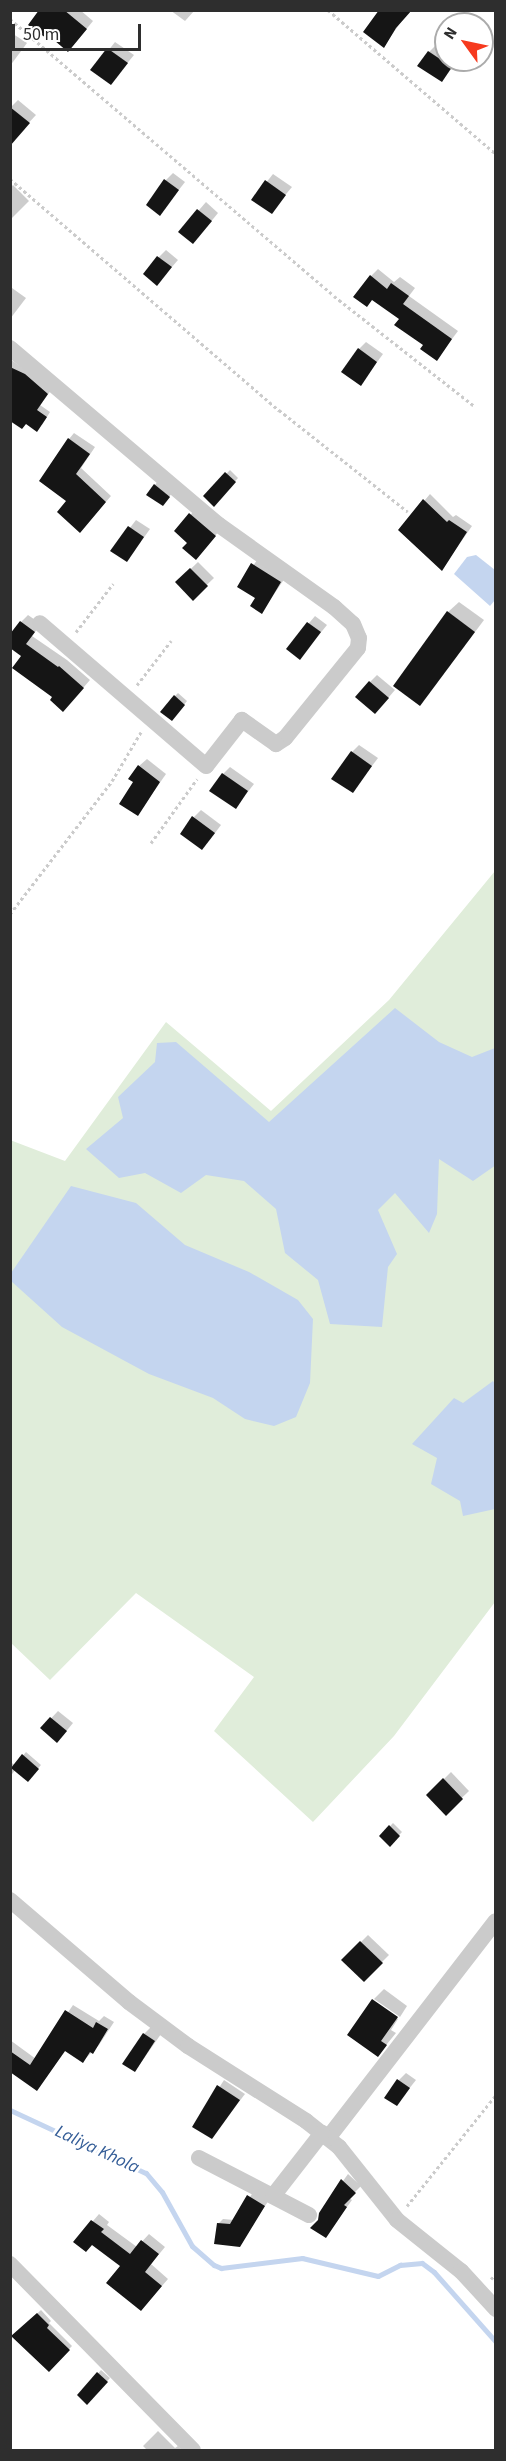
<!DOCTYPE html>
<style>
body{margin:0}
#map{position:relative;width:506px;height:2461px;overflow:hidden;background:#fff;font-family:"Source Sans 3",sans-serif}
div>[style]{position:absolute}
.green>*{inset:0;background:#e0edda}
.water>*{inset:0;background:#c4d5ef}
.shadow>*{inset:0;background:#0003}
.stream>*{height:5px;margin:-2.5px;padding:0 2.5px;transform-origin:2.5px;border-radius:2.5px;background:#c4d5ef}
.building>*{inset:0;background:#151515}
.path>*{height:3px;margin-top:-1.5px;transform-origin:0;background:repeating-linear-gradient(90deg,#cbcbcb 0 3px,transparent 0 6px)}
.minor>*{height:16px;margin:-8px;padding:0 8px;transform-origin:8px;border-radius:8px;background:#cbcbcb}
span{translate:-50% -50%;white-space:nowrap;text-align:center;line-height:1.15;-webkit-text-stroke:6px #fff;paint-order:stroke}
.water-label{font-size:18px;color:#345d97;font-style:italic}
.frame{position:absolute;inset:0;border:12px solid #2e2e2e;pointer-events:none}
.north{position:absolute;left:434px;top:12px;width:60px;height:60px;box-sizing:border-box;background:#fff;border:2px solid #ababab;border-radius:50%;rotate:303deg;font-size:16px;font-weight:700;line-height:24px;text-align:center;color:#2e2e2e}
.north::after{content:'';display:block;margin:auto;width:21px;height:27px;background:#f63a1e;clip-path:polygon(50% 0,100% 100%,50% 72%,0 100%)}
.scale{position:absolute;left:12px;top:24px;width:129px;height:27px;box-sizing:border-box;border:3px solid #2e2e2e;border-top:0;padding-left:8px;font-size:18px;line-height:21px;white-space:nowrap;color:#2e2e2e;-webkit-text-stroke:4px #fff;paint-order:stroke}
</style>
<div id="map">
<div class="green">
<i style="clip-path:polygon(495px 871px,495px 1602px,394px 1736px,313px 1822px,214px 1731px,254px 1677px,136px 1593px,50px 1680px,11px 1643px,10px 1140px,65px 1161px,166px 1022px,271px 1111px,389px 1000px)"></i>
</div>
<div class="water">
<i style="clip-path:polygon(476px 555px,495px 570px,495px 600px,490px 606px,454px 574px,467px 557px)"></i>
<i style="clip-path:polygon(395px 1008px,439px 1042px,472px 1057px,495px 1048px,496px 1165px,473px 1181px,439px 1159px,437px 1214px,429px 1233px,395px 1193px,378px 1210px,397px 1254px,388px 1267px,382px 1327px,330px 1324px,318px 1280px,285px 1253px,276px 1209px,244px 1181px,206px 1175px,181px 1193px,145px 1173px,119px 1178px,86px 1149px,123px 1118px,118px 1097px,155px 1062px,157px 1043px,176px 1042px,269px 1122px)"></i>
<i style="clip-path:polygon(71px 1186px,136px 1203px,185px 1245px,249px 1272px,298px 1300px,313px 1319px,310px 1383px,296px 1417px,274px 1426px,245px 1419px,213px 1398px,149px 1374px,62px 1327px,11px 1281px,11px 1273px)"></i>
<i style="clip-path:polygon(493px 1381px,496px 1385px,495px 1509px,463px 1516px,460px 1501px,431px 1484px,437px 1458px,412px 1444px,454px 1398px,463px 1403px)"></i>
</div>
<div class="shadow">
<i style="clip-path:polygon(41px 10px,80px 10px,93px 21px,75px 43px)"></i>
<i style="clip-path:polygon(170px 10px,195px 10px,185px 21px)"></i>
<i style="clip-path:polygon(381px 10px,403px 19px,384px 46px)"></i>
<i style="clip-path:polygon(10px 32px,27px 43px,10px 66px)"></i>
<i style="clip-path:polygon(115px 42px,134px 55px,111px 83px,93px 70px)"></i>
<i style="clip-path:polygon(436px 45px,446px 51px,446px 60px,458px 60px,442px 81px,429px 52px)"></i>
<i style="clip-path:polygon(18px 100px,36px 115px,10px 143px,10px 108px)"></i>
<i style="clip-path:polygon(173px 173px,185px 182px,160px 214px,166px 180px)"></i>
<i style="clip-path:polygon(273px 174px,292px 187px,271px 212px,253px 199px)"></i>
<i style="clip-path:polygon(13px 185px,29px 201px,10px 220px,10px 188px)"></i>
<i style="clip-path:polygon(206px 202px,218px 213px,200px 235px,180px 232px)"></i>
<i style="clip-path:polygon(166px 250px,178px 260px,157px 284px,159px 257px)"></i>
<i style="clip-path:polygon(378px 269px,394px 282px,400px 277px,415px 288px,409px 296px,458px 331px,437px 359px,401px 319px,371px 276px)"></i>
<i style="clip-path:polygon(12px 288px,26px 298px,10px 319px,10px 290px)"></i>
<i style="clip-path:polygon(366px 342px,383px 354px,361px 384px,359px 349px)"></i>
<i style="clip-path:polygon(10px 359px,52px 389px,40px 405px,50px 412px,42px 425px,10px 414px)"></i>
<i style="clip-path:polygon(74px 433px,95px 447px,81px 468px,111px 496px,85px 526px,68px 501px,69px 439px)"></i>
<i style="clip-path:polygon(230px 470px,238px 478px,214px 505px,205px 496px)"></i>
<i style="clip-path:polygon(158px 481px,172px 493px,166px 501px,148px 494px)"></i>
<i style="clip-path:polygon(430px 494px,453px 517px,456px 515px,472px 526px,442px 569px,400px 530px)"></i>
<i style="clip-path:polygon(196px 509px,220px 530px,201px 552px,176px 530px)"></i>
<i style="clip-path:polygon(136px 520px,150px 529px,127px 561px,112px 551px)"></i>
<i style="clip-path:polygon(259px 557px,287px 575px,262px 612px,257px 598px,239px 587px)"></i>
<i style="clip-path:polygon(198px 562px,214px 578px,193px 598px,177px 582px)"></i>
<i style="clip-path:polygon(459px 602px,484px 620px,420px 705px,448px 612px)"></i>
<i style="clip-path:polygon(28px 615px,41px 624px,32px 636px,67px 660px,90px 680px,70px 703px,55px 697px,23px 656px,21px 622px)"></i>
<i style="clip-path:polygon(315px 616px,327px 625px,300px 658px,288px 648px)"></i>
<i style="clip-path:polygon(377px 675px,395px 690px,382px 705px,370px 682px)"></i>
<i style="clip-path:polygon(178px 693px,187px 701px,175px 716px,175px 696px)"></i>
<i style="clip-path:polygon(359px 745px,378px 758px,353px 791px,352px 752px)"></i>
<i style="clip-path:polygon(147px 759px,166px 774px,138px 814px,135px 782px,139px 766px)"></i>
<i style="clip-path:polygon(230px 767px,254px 784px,236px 807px,223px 774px)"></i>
<i style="clip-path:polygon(201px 810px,221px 825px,209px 841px,194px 817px)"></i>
<i style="clip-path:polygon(58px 1711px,73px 1723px,64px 1734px,42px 1728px)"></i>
<i style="clip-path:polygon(26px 1752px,41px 1765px,28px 1780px,15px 1770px,10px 1777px,10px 1762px,15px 1765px)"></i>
<i style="clip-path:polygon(451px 1772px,469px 1791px,446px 1813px,428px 1795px)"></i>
<i style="clip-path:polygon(393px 1823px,402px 1832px,390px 1845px,381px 1836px)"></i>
<i style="clip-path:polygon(368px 1935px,389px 1955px,364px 1980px,343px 1960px)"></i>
<i style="clip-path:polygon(384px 1989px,407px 2006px,400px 2017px,374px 1999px)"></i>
<i style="clip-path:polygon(373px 2001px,398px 2019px,391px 2030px,396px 2033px,378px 2055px)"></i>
<i style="clip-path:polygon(73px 2005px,99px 2021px,104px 2016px,114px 2022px,99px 2045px,83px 2061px,66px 2050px,37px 2089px,10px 2070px,10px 2040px,36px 2059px)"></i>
<i style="clip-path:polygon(151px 2027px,161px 2034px,135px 2071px,144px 2034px)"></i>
<i style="clip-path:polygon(406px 2073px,416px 2080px,397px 2104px,399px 2080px)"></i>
<i style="clip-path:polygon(224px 2080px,245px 2094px,212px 2137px,194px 2127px)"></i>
<i style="clip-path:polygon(348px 2174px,361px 2186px,349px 2198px,352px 2200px,326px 2236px,320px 2220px,320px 2213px)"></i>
<i style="clip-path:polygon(254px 2191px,269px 2200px,239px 2245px,218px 2224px,223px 2219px,234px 2220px)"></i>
<i style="clip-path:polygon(99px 2214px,109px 2222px,107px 2225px,137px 2247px,149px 2234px,165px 2247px,151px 2264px,168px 2279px,148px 2302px,122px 2266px,92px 2243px,75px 2242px)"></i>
<i style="clip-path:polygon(41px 2310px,51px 2321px,49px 2323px,72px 2346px,49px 2370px,13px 2336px)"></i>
<i style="clip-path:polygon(101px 2370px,110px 2378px,87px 2403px,79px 2395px)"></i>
<i style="clip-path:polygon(158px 2431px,175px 2448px,178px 2446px,182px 2450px,147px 2450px,143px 2446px)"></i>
</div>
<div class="stream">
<i style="left:10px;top:2110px;width:150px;rotate:24.9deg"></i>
<i style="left:146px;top:2173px;width:25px;rotate:50deg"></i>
<i style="left:162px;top:2192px;width:62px;rotate:60.9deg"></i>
<i style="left:192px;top:2246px;width:29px;rotate:41deg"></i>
<i style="left:214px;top:2265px;width:8px;rotate:23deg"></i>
<i style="left:221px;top:2268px;width:82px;rotate:-7deg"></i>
<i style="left:302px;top:2258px;width:78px;rotate:13.3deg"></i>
<i style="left:378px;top:2276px;width:25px;rotate:-27deg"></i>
<i style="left:400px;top:2265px;width:22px;rotate:-5deg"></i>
<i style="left:422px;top:2263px;width:15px;rotate:37deg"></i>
<i style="left:434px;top:2272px;width:94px;rotate:48.5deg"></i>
</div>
<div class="building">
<i style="clip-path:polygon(39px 10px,64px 10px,87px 29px,68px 52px,48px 35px,46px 38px,28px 25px)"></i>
<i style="clip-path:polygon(379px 10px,412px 10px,396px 28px,384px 48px,363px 32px)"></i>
<i style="clip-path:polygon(107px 48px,128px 63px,111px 85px,90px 70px)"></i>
<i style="clip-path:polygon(428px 51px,452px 67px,442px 82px,417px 66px)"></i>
<i style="clip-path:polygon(10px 107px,30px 123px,10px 146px)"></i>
<i style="clip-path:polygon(164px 179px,179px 190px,160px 216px,146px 205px)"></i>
<i style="clip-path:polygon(265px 180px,286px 195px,272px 214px,251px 200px)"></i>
<i style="clip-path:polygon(197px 209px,212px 221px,193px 244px,178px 232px)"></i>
<i style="clip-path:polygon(157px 256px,172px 267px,157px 286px,143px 274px)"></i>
<i style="clip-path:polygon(370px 275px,387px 289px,391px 283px,409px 296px,403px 304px,452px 339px,437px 361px,420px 349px,423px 345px,394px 325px,399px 319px,372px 300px,367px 307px,353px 297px)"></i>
<i style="clip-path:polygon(358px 348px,377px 362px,361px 386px,341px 372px)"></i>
<i style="clip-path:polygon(10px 367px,25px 374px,48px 394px,37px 410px,47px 417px,37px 432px,26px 424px,22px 429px,10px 421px)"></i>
<i style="clip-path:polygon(68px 438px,90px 454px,76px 474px,106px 502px,80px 533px,57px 512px,66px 501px,39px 481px)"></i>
<i style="clip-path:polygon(225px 472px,236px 482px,214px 507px,203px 496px)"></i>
<i style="clip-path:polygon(154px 484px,170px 497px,163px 506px,146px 495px)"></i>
<i style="clip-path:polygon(423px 499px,447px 522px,449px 520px,467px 532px,442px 571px,398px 530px)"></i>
<i style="clip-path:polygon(189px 513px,216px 536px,196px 560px,182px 548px,187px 543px,174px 531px)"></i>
<i style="clip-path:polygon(128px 526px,144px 537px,127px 562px,110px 551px)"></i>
<i style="clip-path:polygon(251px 563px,281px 582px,262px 614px,250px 606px,255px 598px,237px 587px)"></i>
<i style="clip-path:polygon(190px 568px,208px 586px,193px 601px,175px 582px)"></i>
<i style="clip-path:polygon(447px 611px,475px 632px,420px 706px,393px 686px)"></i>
<i style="clip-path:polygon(20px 621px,35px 632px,26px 644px,58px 667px,59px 666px,84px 688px,63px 712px,50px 700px,52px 697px,12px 668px,21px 656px,10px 648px,10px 634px)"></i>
<i style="clip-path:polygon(307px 622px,321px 632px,300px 660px,286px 649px)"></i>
<i style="clip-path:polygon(369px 681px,389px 698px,375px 714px,355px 697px)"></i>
<i style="clip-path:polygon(174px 695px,185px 705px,172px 721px,160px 712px)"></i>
<i style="clip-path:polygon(351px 751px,372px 766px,353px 793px,331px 779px)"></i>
<i style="clip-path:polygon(138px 765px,160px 782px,138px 816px,119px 804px,133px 782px,128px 779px)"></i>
<i style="clip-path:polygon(222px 773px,248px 791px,236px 809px,209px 791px)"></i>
<i style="clip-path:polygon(192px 816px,215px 833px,202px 850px,180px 834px)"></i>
<i style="clip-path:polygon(50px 1717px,67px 1731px,57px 1743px,40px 1728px)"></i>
<i style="clip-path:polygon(22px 1754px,39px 1769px,28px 1782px,11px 1768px)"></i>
<i style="clip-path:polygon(443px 1778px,463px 1799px,446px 1816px,426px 1795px)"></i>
<i style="clip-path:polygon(389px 1825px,400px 1836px,390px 1847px,379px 1836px)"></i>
<i style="clip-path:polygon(360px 1941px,383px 1963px,364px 1982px,341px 1960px)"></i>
<i style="clip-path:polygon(372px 1999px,398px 2017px,381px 2041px,387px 2045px,378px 2057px,347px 2035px)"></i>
<i style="clip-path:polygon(65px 2010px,93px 2028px,96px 2022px,108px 2029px,93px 2054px,90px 2052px,83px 2063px,65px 2051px,37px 2091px,10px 2072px,10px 2051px,30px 2065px)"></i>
<i style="clip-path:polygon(143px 2033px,155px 2041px,135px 2072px,122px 2064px)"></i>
<i style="clip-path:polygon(397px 2079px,410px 2088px,397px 2106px,384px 2098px)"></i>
<i style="clip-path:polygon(217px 2085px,240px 2100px,212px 2139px,192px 2127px)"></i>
<i style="clip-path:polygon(341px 2179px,356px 2193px,344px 2205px,347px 2207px,326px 2238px,310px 2228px,318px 2220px,319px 2213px)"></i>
<i style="clip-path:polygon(247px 2195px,265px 2206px,240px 2247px,214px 2244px,217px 2223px,230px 2224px)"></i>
<i style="clip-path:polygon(91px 2220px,104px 2229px,101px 2232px,130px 2254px,141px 2240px,159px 2254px,145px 2272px,162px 2286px,141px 2311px,106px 2283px,120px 2266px,92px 2245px,86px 2252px,73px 2242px)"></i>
<i style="clip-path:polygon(37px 2313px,49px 2325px,47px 2328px,70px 2350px,49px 2372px,11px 2336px)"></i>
<i style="clip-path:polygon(97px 2372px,108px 2382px,87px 2405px,77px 2395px)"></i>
</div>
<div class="path">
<i style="left:328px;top:10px;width:221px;rotate:40.6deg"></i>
<i style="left:10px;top:19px;width:426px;rotate:40.5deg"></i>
<i style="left:334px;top:296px;width:177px;rotate:38.1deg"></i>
<i style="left:10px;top:179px;width:355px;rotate:40.7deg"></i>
<i style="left:279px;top:410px;width:164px;rotate:38.3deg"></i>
<i style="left:76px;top:632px;width:61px;rotate:-52.4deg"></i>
<i style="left:137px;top:685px;width:56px;rotate:-52.3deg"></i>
<i style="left:151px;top:843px;width:79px;rotate:-54.3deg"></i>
<i style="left:10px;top:914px;width:168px;rotate:-52.5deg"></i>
<i style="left:112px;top:781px;width:57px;rotate:-59.4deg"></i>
<i style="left:407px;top:2206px;width:142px;rotate:-51.3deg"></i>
<i style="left:491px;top:2279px;width:7px;rotate:-45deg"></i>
</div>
<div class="minor">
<i style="left:10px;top:348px;width:274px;rotate:40.3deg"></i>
<i style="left:219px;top:525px;width:141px;rotate:35.5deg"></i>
<i style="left:334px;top:607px;width:25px;rotate:42deg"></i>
<i style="left:353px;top:624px;width:15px;rotate:67deg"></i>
<i style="left:359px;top:638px;width:10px;rotate:96deg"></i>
<i style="left:358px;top:648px;width:116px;rotate:129deg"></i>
<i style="left:285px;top:738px;width:11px;rotate:146deg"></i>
<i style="left:276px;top:744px;width:42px;rotate:-144.8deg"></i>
<i style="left:242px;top:720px;width:58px;rotate:128deg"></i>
<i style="left:206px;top:766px;width:219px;rotate:-139.3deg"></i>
<i style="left:10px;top:1900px;width:157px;rotate:40.6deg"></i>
<i style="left:129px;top:2002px;width:74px;rotate:36.7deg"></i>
<i style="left:188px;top:2046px;width:140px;rotate:32.4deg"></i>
<i style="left:306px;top:2121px;width:42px;rotate:38.2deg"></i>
<i style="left:339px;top:2147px;width:93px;rotate:51.5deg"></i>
<i style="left:397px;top:2220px;width:82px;rotate:38.6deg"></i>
<i style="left:461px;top:2271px;width:52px;rotate:47.4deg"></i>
<i style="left:328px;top:2138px;width:274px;rotate:-52.3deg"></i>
<i style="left:199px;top:2158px;width:124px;rotate:27.4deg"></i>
<i style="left:273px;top:2196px;width:80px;rotate:-52.1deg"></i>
<i style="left:10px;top:2264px;width:261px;rotate:45.5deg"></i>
</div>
<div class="water-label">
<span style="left:97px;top:2150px;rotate:25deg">Laliya Khola</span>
</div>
<div class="frame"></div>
<div class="north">N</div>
<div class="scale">50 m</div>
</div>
